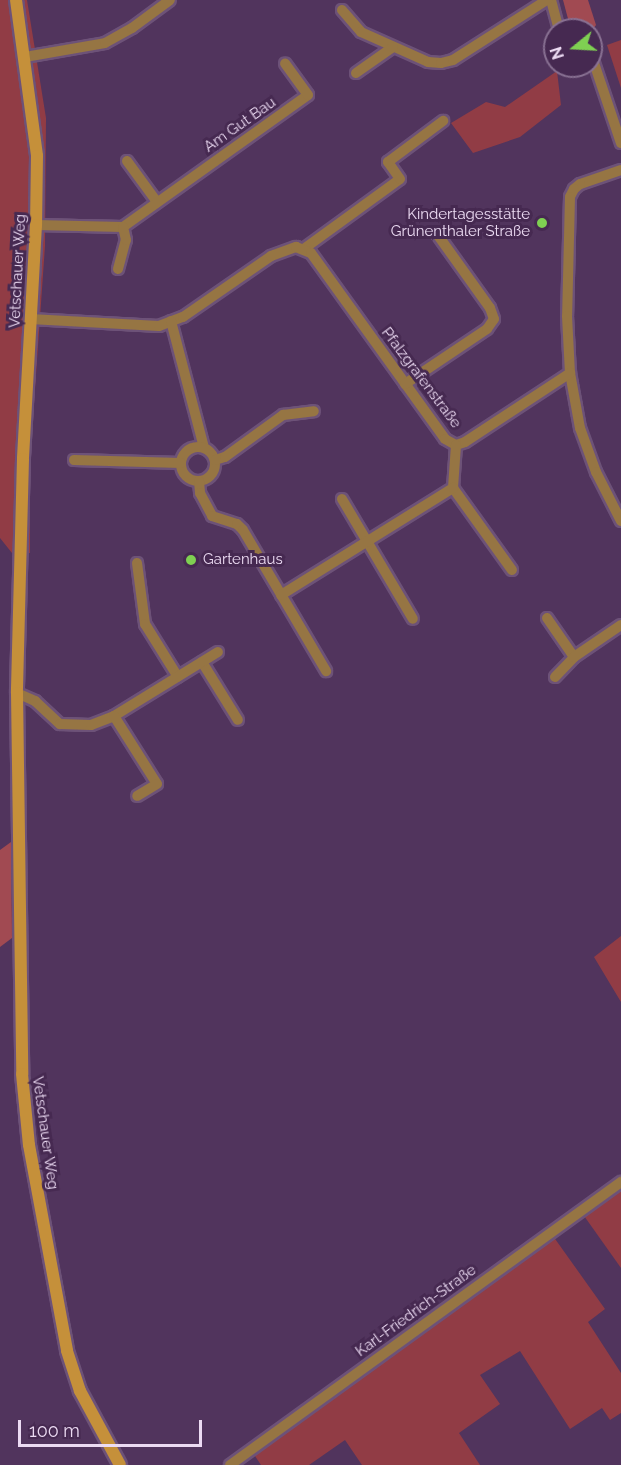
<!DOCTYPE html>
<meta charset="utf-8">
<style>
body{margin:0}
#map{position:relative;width:621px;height:1465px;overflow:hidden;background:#51345d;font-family:Raleway,sans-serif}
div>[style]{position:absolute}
.green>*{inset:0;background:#913c45}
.forest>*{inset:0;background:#a14a52}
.roads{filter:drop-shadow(2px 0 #6d5278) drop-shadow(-2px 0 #6d5278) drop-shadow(0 2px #6d5278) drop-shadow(0 -2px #6d5278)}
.street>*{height:10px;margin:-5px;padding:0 5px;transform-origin:5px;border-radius:5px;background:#967543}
.street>.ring{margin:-5px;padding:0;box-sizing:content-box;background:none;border:10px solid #967543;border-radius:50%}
.secondary>*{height:12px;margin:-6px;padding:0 6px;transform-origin:6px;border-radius:6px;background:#c5903a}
.dots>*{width:16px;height:16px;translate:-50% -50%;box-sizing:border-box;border:3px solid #462951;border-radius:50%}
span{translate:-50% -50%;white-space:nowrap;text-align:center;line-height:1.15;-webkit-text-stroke:6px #462951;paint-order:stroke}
.street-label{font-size:15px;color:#ecdbf3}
.poi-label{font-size:15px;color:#ecdbf3}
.right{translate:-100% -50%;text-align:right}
.left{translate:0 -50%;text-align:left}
.north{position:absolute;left:543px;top:18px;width:60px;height:60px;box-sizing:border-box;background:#462951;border:2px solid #887092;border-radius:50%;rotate:252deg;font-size:16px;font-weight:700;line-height:24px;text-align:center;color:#ecdbf3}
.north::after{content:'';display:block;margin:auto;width:21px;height:27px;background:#7fd052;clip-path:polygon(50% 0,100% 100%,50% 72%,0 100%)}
.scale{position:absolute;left:18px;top:1420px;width:184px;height:27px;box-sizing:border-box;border:3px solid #ecdbf3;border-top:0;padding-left:8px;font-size:18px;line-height:21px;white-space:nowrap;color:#ecdbf3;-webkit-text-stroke:4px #462951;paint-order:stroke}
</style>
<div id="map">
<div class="green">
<i style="clip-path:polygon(0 0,27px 0,46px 118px,45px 246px,30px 461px,30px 553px,12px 553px,0 538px)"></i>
<i style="clip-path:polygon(621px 40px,621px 88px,607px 45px)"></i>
<i style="clip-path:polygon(557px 71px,561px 105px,520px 137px,473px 153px,451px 123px,486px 102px,505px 107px)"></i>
<i style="clip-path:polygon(621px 936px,621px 1002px,594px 957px)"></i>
<i style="clip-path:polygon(621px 1187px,621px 1268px,582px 1213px)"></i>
<i style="clip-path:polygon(553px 1236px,605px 1309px,588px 1322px,621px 1373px,621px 1413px,610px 1420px,602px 1408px,570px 1429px,520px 1351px,480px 1375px,500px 1404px,459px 1433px,480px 1465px,362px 1465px,345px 1440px,309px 1465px,261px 1465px,253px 1453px)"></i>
</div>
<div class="forest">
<i style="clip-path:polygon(563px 0,588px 0,596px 25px,593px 29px,571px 30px)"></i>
<i style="clip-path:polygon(11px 842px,12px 938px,0 947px,0 850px)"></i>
</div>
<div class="roads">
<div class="street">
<i style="left:551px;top:0;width:31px;rotate:75deg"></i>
<i style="left:342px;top:10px;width:29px;rotate:49deg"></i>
<i style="left:361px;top:32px;width:73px;rotate:24.1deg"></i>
<i style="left:428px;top:62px;width:13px;rotate:4deg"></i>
<i style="left:441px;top:63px;width:12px;rotate:-14deg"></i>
<i style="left:453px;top:60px;width:112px;rotate:-32.6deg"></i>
<i style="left:591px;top:54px;width:94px;rotate:71.4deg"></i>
<i style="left:25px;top:57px;width:81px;rotate:-9.9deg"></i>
<i style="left:105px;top:43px;width:31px;rotate:-29deg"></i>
<i style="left:132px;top:28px;width:47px;rotate:-36.4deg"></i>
<i style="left:356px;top:73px;width:45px;rotate:-35.1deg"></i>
<i style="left:127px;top:161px;width:51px;rotate:53.8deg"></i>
<i style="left:621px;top:170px;width:43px;rotate:161.1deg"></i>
<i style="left:580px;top:184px;width:8px;rotate:140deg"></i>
<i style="left:574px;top:189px;width:9px;rotate:117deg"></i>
<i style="left:570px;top:197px;width:119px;rotate:91.4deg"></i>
<i style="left:567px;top:316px;width:57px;rotate:87deg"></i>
<i style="left:570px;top:373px;width:56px;rotate:79.7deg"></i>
<i style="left:580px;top:428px;width:47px;rotate:70deg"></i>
<i style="left:596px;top:472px;width:55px;rotate:63deg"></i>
<i style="left:36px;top:225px;width:87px;rotate:1.3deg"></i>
<i style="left:123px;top:227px;width:227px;rotate:-35.5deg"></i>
<i style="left:308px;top:95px;width:39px;rotate:-126deg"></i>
<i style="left:305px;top:248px;width:117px;rotate:-36deg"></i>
<i style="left:400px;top:179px;width:21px;rotate:-125deg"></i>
<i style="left:388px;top:162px;width:69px;rotate:-36.7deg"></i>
<i style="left:118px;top:269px;width:30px;rotate:-75deg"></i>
<i style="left:126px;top:240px;width:13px;rotate:-103deg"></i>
<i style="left:30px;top:319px;width:129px;rotate:3.1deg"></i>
<i style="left:159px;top:326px;width:26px;rotate:-21deg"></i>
<i style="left:183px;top:317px;width:107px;rotate:-34.7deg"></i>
<i style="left:271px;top:256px;width:27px;rotate:-20deg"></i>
<i style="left:296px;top:247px;width:16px;rotate:22deg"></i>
<i style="left:311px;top:253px;width:229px;rotate:54.2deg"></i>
<i style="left:445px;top:439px;width:13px;rotate:29deg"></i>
<i style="left:456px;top:445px;width:9px;rotate:-18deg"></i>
<i style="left:465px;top:442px;width:126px;rotate:-33.3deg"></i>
<i style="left:171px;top:321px;width:131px;rotate:75.4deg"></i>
<i style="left:405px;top:384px;width:99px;rotate:-33.9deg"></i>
<i style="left:487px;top:329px;width:12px;rotate:-55deg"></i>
<i style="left:494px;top:319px;width:12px;rotate:-110deg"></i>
<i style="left:490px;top:308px;width:91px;rotate:-125.6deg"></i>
<i style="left:456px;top:445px;width:43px;rotate:94deg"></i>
<i style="left:453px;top:488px;width:101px;rotate:54.3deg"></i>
<i class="ring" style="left:181px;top:447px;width:24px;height:24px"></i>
<i style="left:74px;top:460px;width:107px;rotate:1.6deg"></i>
<i style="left:215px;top:460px;width:10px;rotate:-17deg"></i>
<i style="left:225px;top:457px;width:72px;rotate:-35.9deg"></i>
<i style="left:283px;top:415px;width:31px;rotate:-7deg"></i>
<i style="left:199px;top:481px;width:12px;rotate:85deg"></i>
<i style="left:200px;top:493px;width:26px;rotate:62deg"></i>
<i style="left:212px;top:516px;width:26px;rotate:18deg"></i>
<i style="left:237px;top:524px;width:8px;rotate:45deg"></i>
<i style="left:243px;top:530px;width:164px;rotate:59.5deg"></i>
<i style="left:342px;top:499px;width:139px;rotate:59.4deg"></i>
<i style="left:137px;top:563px;width:62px;rotate:82.5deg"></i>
<i style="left:145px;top:624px;width:62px;rotate:58.1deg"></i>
<i style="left:281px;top:595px;width:203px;rotate:-31.9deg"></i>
<i style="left:547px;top:618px;width:47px;rotate:55.3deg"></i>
<i style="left:202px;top:662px;width:68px;rotate:58.2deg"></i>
<i style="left:555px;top:677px;width:28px;rotate:-46deg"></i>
<i style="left:574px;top:657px;width:57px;rotate:-34.2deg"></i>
<i style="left:17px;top:693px;width:20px;rotate:24deg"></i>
<i style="left:35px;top:701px;width:34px;rotate:43deg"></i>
<i style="left:60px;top:724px;width:31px;rotate:2deg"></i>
<i style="left:91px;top:725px;width:25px;rotate:-21deg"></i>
<i style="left:114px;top:716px;width:122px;rotate:-31.6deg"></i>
<i style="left:114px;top:716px;width:80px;rotate:57.7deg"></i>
<i style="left:157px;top:784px;width:23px;rotate:149deg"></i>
<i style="left:230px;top:1465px;width:483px;rotate:-35.9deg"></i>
</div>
<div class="secondary">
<i style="left:16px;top:0;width:157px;rotate:82.3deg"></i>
<i style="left:37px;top:156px;width:69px;rotate:90.8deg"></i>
<i style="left:36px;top:225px;width:234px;rotate:93.2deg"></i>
<i style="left:23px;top:459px;width:234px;rotate:91.5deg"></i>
<i style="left:17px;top:693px;width:381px;rotate:89.2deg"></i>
<i style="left:22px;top:1074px;width:71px;rotate:84.4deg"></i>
<i style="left:29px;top:1145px;width:209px;rotate:79.5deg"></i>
<i style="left:67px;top:1351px;width:42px;rotate:72deg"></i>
<i style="left:80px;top:1391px;width:84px;rotate:61.6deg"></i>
</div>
</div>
<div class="dots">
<i style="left:542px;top:223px;background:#7fd052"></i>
<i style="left:191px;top:560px;background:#7fd052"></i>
</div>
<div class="street-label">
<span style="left:240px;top:125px;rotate:-35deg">Am Gut Bau</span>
<span style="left:18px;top:271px;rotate:-87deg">Vetschauer Weg</span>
<span style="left:421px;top:378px;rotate:53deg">Pfalzgrafenstraße</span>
<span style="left:45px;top:1133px;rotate:82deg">Vetschauer Weg</span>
<span style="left:416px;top:1311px;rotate:-36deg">Karl-Friedrich-Straße</span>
</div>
<div class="poi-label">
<span class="right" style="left:530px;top:223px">Kindertagesstätte<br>Grünenthaler Straße</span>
<span class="left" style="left:203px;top:560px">Gartenhaus</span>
</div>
<div class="north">N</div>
<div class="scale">100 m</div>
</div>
